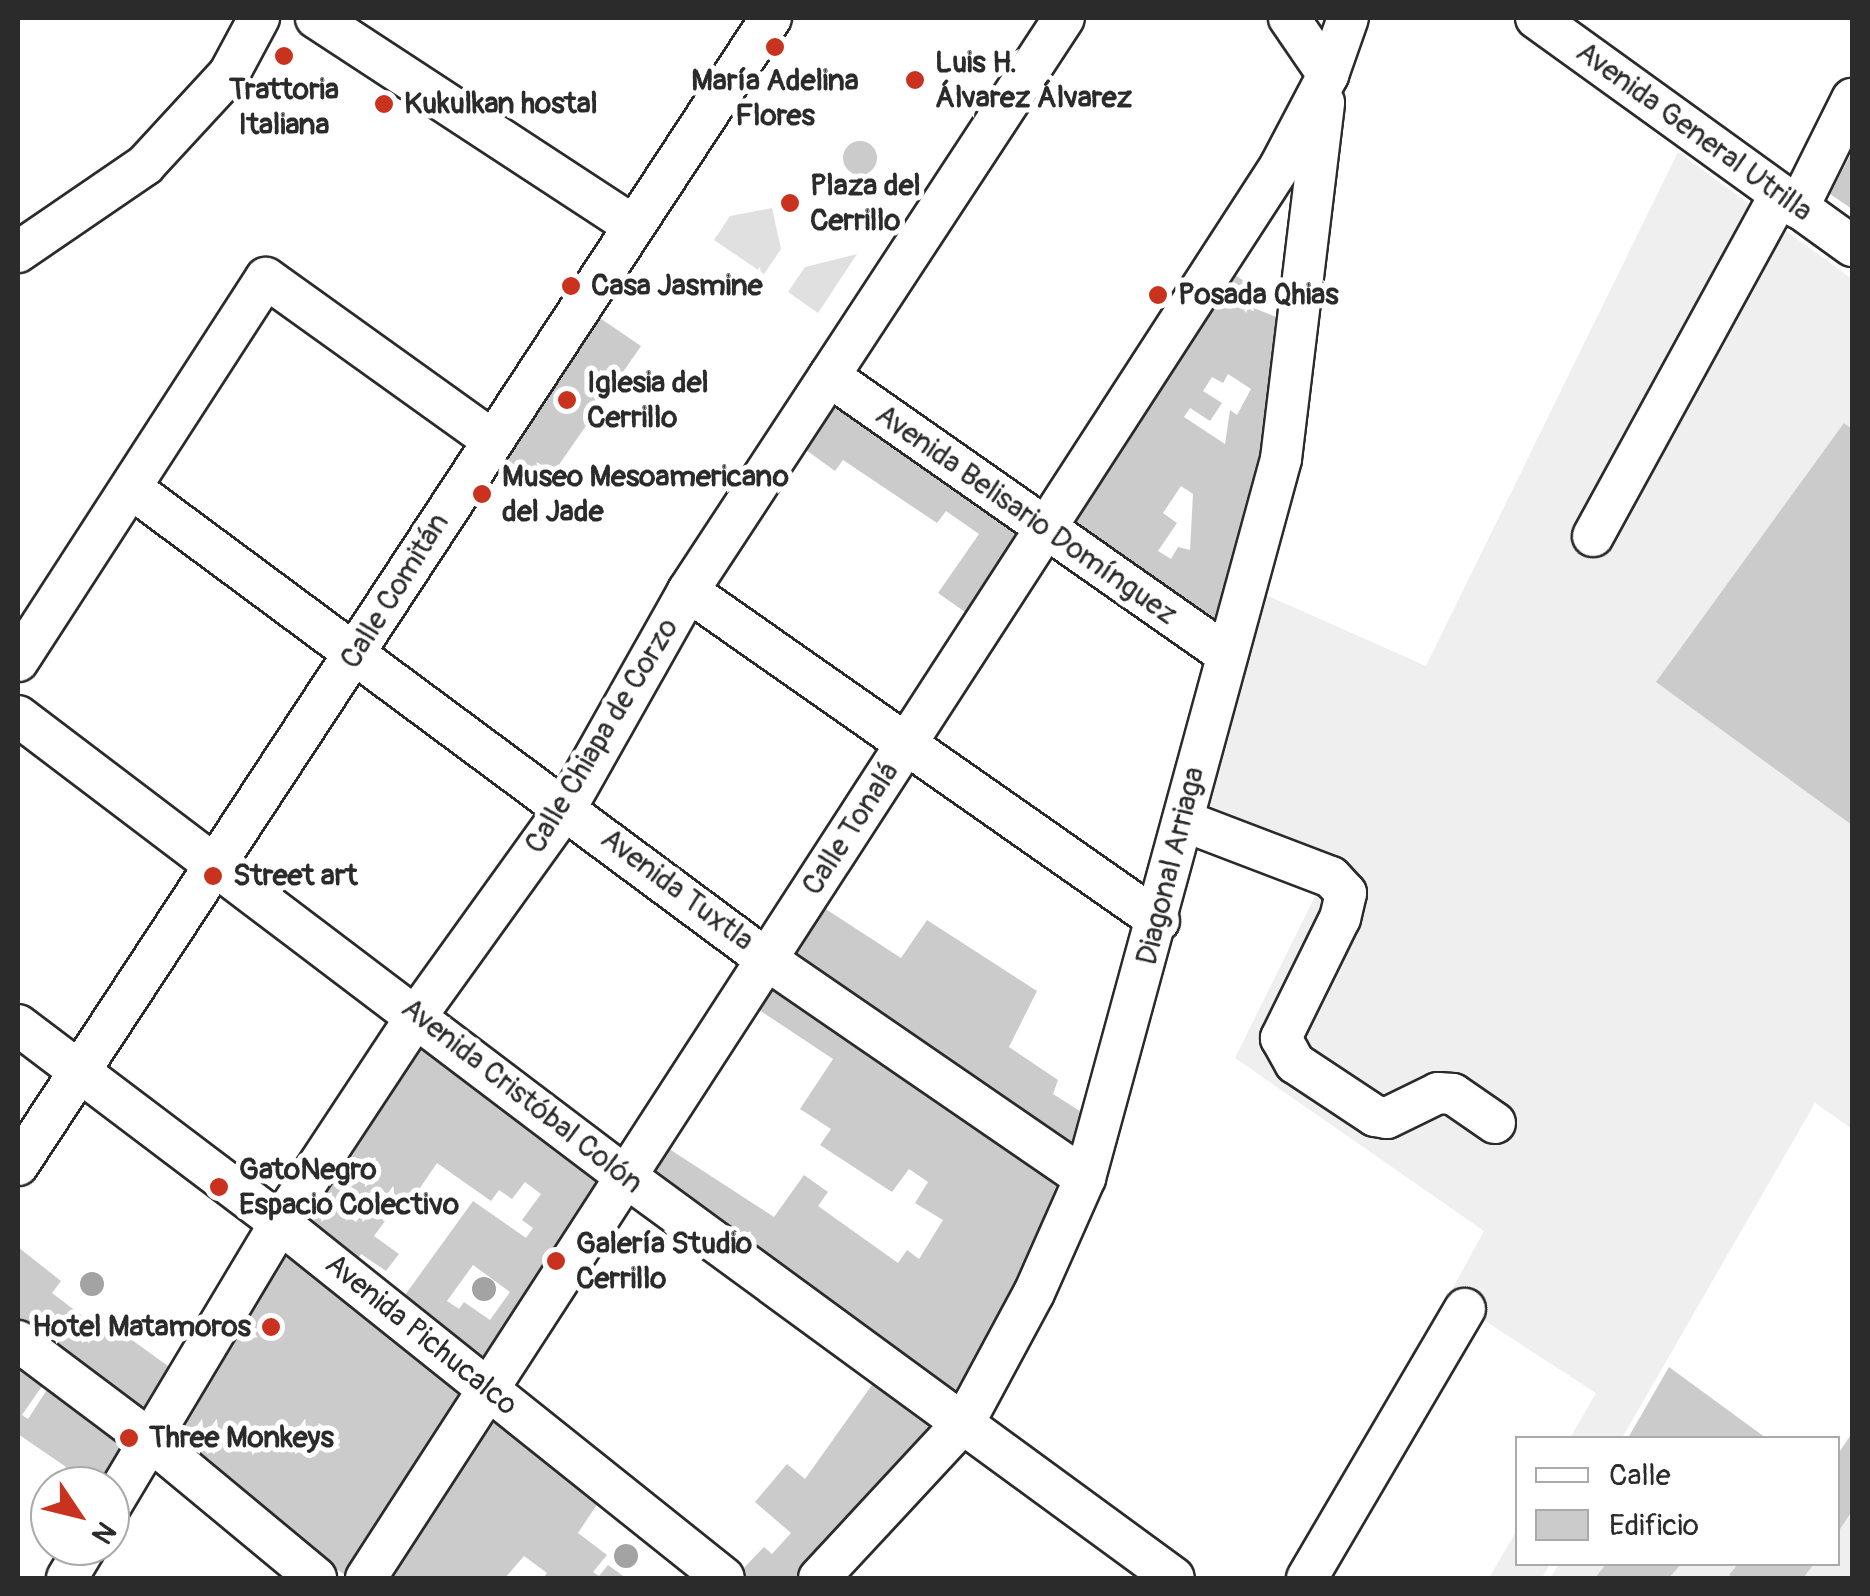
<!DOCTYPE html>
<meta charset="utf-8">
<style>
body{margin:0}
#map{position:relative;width:1870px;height:1596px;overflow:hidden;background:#fff;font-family:Pangolin,sans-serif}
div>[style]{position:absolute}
.built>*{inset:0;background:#efefef}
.green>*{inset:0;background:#e0e0e0}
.building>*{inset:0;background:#cbcbcb}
.round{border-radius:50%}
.roads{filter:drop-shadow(2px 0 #2b2b2b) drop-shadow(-2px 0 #2b2b2b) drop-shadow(0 2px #2b2b2b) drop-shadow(0 -2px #2b2b2b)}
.minor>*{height:40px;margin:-20px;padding:0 20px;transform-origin:20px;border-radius:20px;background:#fff}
.trees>*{width:24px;height:24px;margin:-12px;border-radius:50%;background:#a3a3a3}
.dots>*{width:28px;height:28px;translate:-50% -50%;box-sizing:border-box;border:5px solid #fff;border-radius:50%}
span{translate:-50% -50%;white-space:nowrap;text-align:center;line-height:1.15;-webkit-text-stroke:10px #fff;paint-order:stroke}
.poi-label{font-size:30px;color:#2b2b2b;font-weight:700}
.left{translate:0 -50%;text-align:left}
.right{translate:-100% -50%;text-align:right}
.street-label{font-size:30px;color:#2b2b2b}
.frame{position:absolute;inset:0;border:20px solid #2b2b2b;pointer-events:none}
.legend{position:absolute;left:1515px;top:1436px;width:325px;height:130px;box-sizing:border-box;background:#fff;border:2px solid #aaa;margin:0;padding:12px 18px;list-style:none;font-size:30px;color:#2b2b2b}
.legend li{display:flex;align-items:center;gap:20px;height:50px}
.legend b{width:50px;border:2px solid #aaa}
.north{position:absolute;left:30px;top:1466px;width:100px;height:100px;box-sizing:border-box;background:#fff;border:2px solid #aaa;border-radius:50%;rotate:125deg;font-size:28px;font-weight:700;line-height:40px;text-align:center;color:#2b2b2b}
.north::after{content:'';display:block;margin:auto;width:35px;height:45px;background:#c8321e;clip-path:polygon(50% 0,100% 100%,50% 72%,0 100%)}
</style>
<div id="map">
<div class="built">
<i style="clip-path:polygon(1678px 152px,1852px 279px,1852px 1129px,1815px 1103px,1622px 1438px,1570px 1438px,1596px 1393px,1448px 1297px,1484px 1231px,1235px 1058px,1317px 892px,1187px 838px,1259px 592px,1426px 666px)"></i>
<i style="clip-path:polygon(1852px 1436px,1852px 1578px,1550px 1578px,1559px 1564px,1838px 1564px,1838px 1454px)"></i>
<i style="clip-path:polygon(1517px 1530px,1518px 1564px,1550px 1564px,1542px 1578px,1489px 1578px)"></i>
</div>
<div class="green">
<i style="clip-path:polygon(772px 208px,781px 249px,764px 274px,714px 240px,730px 216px)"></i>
<i style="clip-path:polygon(857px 254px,818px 313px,788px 292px,805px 267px)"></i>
</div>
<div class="building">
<i class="round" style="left:843px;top:141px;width:34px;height:34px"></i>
<i style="clip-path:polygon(1852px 152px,1852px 209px,1830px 194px)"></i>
<i style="clip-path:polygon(evenodd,1230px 272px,1260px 291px,1251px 307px,1289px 322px,1279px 407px,1215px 631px,1066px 531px,1230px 272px,1228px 374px,1251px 389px,1237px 415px,1230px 410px,1225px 444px,1184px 417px,1190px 408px,1210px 421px,1222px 403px,1203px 391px,1212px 377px,1223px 383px,1228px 374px,1230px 272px,1181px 486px,1193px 494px,1190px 550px,1178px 547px,1171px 559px,1158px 551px,1177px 523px,1163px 513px,1181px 486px)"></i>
<i style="clip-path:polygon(591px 312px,641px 346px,543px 488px,493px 454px)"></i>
<i style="clip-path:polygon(840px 401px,1035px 539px,978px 621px,938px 593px,979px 534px,946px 511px,937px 523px,843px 460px,835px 471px,806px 450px)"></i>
<i style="clip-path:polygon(1844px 423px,1852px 429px,1852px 825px,1656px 682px)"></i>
<i style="clip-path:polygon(815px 902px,901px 958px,927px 920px,1037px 991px,1009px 1047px,1058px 1080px,1053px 1094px,1091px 1118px,1075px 1155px,785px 959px)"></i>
<i style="clip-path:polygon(770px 975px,1074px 1181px,961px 1399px,646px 1180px,660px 1143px,774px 1217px,804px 1175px,828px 1192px,818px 1206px,898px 1263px,907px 1250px,919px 1259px,943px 1220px,915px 1203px,928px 1182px,909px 1169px,892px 1192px,820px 1145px,831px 1129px,800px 1109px,833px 1059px,750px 1004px)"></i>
<i style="clip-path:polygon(evenodd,421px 1035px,619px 1182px,488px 1365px,400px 1302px,473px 1201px,526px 1238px,533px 1228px,522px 1220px,541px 1194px,525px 1182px,512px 1199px,499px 1190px,491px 1201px,437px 1163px,407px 1207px,380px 1189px,366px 1209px,356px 1202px,347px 1215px,356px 1222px,366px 1209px,385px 1221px,374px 1236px,399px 1254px,386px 1271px,361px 1254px,352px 1268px,293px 1226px,421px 1035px,473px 1265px,510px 1292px,490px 1320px,464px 1302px,459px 1309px,447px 1301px,473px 1265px)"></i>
<i style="clip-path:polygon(293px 1245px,477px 1384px,349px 1578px,175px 1454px,170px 1432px)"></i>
<i style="clip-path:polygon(18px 1247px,61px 1281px,52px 1293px,97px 1327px,103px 1319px,179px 1374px,142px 1415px,18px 1322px)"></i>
<i style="clip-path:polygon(18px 1360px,47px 1379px,22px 1415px,28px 1419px,52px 1382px,139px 1444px,111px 1486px,54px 1486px,66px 1467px,18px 1434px)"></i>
<i style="clip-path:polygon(1669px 1367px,1766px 1438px,1628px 1438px)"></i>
<i style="clip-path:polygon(879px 1375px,945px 1423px,808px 1578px,745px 1578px,739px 1573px,764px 1547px,772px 1554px,791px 1533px,755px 1502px,787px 1464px,805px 1479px)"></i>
<i style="clip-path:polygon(489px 1410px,606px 1491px,578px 1533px,607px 1555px,593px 1572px,599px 1576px,608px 1565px,626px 1578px,543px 1578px,547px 1573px,524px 1556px,505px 1578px,376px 1578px)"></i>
<i style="clip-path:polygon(1852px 1433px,1852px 1511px,1838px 1532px,1838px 1454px)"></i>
<i style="clip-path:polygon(1606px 1564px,1681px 1564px,1669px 1578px,1595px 1578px)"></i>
<i style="clip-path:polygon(1738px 1564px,1814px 1564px,1803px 1578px,1735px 1578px,1729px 1575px)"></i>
</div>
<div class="roads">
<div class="minor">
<i style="left:316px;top:18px;width:378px;rotate:33.2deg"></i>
<i style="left:1289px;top:18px;width:69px;rotate:55.6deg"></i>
<i style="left:1536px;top:18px;width:390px;rotate:35.8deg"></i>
<i style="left:1798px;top:208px;width:122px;rotate:-63.6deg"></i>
<i style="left:18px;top:252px;width:154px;rotate:-34.4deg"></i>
<i style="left:145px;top:165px;width:124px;rotate:-47.3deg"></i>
<i style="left:229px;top:74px;width:64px;rotate:-61.8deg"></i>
<i style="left:829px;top:376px;width:482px;rotate:35deg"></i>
<i style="left:131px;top:488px;width:791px;rotate:36.57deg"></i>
<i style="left:766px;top:959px;width:387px;rotate:34.5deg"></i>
<i style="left:1593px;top:536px;width:389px;rotate:-61.3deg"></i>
<i style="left:688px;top:591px;width:575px;rotate:35.02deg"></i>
<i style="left:18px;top:661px;width:456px;rotate:-57.1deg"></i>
<i style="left:266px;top:278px;width:277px;rotate:35.6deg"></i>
<i style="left:18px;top:716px;width:762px;rotate:37.16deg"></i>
<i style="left:625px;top:1176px;width:680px;rotate:36.21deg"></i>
<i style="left:1184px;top:821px;width:157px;rotate:20.9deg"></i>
<i style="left:1331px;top:877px;width:22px;rotate:47deg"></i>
<i style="left:1346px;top:893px;width:26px;rotate:103deg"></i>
<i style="left:1340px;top:918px;width:134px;rotate:116.2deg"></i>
<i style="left:1281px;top:1038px;width:29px;rotate:61deg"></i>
<i style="left:1295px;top:1063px;width:96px;rotate:33.5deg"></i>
<i style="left:1375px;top:1116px;width:12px;rotate:9deg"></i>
<i style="left:1387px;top:1118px;width:57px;rotate:-26.1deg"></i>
<i style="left:1438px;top:1093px;width:15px;rotate:4deg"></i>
<i style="left:1453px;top:1094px;width:51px;rotate:34.6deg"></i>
<i style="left:18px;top:1025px;width:328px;rotate:37.1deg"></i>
<i style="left:280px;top:1223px;width:568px;rotate:38.64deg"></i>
<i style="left:18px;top:1165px;width:1372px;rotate:-56.72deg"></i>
<i style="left:18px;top:1341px;width:165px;rotate:36.9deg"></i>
<i style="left:150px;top:1440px;width:216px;rotate:39.7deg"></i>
<i style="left:110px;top:1507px;width:331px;rotate:-59.1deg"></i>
<i style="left:280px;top:1223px;width:249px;rotate:-56.6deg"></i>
<i style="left:417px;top:1015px;width:257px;rotate:-54.3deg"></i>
<i style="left:567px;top:806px;width:247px;rotate:-60.6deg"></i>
<i style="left:688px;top:591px;width:685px;rotate:-56.73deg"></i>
<i style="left:67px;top:1578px;width:37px;rotate:-59deg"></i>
<i style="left:366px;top:1578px;width:1682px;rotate:-57.08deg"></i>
<i style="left:1280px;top:166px;width:103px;rotate:-62.2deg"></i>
<i style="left:1328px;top:75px;width:60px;rotate:-70.7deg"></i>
<i style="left:819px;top:1578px;width:214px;rotate:-47.1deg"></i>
<i style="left:965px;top:1421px;width:145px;rotate:-61.7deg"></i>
<i style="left:1034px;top:1293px;width:126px;rotate:-66.1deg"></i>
<i style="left:1085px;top:1178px;width:745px;rotate:-74.75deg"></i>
<i style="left:1281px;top:459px;width:359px;rotate:-83.1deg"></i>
<i style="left:1307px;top:1578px;width:312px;rotate:-59.6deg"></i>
</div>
</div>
<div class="trees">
<i style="left:92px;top:1284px"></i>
<i style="left:484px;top:1289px"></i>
<i style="left:626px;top:1556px"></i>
</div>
<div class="dots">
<i style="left:775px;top:47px;background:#c8321e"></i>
<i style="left:284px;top:56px;background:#c8321e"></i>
<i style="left:915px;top:80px;background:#c8321e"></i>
<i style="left:384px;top:104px;background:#c8321e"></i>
<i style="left:790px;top:203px;background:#c8321e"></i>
<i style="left:571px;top:286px;background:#c8321e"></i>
<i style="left:1158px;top:295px;background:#c8321e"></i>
<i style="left:567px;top:400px;background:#c8321e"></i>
<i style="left:482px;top:494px;background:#c8321e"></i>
<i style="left:213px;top:876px;background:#c8321e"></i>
<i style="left:219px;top:1187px;background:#c8321e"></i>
<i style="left:556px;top:1261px;background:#c8321e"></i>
<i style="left:271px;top:1327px;background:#c8321e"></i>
<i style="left:129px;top:1438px;background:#c8321e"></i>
</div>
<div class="poi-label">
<span class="left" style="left:935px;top:80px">Luis H.<br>Álvarez Álvarez</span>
<span style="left:775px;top:98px">María Adelina<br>Flores</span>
<span style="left:284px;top:107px">Trattoria<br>Italiana</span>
<span class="left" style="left:404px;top:104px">Kukulkan hostal</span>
<span class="left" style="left:810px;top:203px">Plaza del<br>Cerrillo</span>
<span class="left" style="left:591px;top:286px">Casa Jasmine</span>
<span class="left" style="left:1178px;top:295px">Posada Qhias</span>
<span class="left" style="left:587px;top:400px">Iglesia del<br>Cerrillo</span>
<span class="left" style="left:502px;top:494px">Museo Mesoamericano<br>del Jade</span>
<span class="left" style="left:233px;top:876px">Street art</span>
<span class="left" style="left:239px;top:1187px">GatoNegro<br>Espacio Colectivo</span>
<span class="left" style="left:576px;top:1261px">Galería Studio<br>Cerrillo</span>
<span class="right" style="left:251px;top:1327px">Hotel Matamoros</span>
<span class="left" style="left:149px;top:1438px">Three Monkeys</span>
</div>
<div class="street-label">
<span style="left:1694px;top:132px;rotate:36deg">Avenida General Utrilla</span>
<span style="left:1026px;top:515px;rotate:35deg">Avenida Belisario Domínguez</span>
<span style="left:395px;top:591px;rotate:-58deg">Calle Comitán</span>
<span style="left:602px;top:736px;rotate:-59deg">Calle Chiapa de Corzo</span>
<span style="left:851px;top:829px;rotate:-57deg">Calle Tonalá</span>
<span style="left:1171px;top:866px;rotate:-76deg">Diagonal Arriaga</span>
<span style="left:677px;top:890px;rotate:37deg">Avenida Tuxtla</span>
<span style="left:522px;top:1096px;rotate:38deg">Avenida Cristóbal Colón</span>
<span style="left:421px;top:1335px;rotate:39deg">Avenida Pichucalco</span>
</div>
<div class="frame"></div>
<ul class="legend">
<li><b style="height:12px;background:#fff"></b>Calle</li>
<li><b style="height:28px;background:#cbcbcb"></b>Edificio</li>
</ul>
<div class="north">N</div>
</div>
